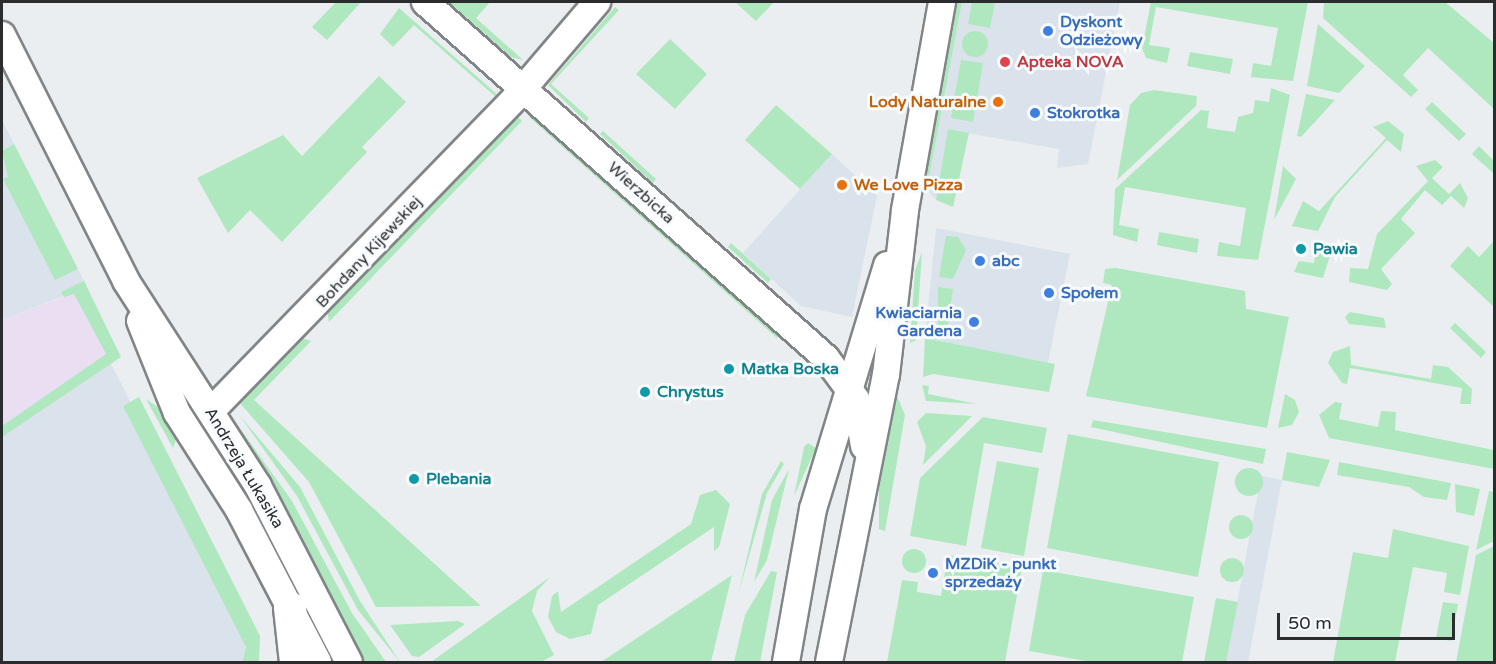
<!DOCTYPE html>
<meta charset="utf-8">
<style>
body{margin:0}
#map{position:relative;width:1496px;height:664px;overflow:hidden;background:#ebeef0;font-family:"Varela Round",sans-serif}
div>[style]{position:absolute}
.built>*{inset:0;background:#dae2eb}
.industrial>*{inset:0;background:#eadef3}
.green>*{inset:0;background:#afe8bf}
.round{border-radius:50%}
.roads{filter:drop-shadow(2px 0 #828587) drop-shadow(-2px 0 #828587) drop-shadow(0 2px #828587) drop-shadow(0 -2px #828587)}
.minor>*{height:26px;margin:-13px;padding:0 13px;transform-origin:13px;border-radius:13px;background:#fff}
.major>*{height:32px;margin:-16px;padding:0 16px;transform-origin:16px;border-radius:16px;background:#fff}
.dots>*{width:16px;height:16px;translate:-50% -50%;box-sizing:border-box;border:3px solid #f8fbfd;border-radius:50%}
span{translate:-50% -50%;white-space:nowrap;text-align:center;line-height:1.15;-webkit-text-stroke:6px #f8fbfd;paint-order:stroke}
.shop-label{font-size:16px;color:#366cbe;font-weight:700}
.left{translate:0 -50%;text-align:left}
.right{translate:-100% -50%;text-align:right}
.health-label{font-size:16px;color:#be3a42;font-weight:700}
.food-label{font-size:16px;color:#c56008;font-weight:700}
.street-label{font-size:16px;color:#2b2c2d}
.culture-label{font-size:16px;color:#0d838f;font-weight:700}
.frame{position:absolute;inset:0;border:3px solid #2b2c2d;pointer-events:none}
.scale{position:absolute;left:1277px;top:613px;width:178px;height:27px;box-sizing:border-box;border:3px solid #2b2c2d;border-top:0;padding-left:8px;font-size:18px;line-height:21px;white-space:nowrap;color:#2b2c2d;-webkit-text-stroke:4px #f8fbfd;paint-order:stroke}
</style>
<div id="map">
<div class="built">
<i style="clip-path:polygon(962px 2px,1120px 2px,1088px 164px,1057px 168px,1059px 149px,949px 130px,936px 200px,931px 194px,927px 188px)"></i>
<i style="clip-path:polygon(2px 120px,87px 287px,2px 320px)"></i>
<i style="clip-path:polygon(832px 154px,877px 196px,852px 317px,801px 306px,743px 253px)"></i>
<i style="clip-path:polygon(936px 228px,1070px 254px,1048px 363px,925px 338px)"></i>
<i style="clip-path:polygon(106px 354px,249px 634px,242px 662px,2px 662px,2px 426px)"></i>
<i style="clip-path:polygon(1261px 476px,1282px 480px,1248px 662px,1226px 662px)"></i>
</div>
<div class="industrial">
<i style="clip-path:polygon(74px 293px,106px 354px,2px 426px,2px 320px)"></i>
</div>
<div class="green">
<i style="clip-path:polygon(336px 2px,361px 2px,327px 40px,312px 27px)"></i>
<i style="clip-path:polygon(449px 2px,490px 2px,476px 18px,523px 60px,511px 57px)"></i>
<i style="clip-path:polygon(735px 2px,774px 2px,756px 21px)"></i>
<i style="clip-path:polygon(956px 2px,962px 2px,927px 188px,925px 176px)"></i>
<i style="clip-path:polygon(972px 2px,995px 2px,990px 28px,968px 24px)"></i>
<i style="clip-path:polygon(1151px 2px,1308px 2px,1293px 81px,1251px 77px,1253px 63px,1271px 66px,1278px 28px,1156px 7px,1149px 45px,1170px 48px,1167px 63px,1146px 58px,1142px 48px)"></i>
<i style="clip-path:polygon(1324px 2px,1445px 2px,1494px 43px,1494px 109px,1428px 48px,1403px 75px,1418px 90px,1411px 97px,1323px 18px)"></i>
<i style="clip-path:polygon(615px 7px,619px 10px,551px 84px,589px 118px,586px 122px,548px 85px)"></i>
<i style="clip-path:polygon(399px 8px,499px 96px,497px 98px,414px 25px,393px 47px,380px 34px)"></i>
<i style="clip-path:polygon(1318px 24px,1365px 66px,1339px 93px,1307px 86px)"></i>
<i class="round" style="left:962px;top:31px;width:26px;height:26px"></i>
<i style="clip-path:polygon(670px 39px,707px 74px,675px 109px,636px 74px)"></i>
<i style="clip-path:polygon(1190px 52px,1233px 59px,1230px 74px,1187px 66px)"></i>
<i style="clip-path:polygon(961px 60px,983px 63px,973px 122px,951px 118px)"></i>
<i style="clip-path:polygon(379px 76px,406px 102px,362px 147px,367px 152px,282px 242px,250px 210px,228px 233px,197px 178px,283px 135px,302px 156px)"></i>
<i style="clip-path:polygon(1271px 88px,1290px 95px,1258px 260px,1217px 256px,1219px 242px,1240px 246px,1246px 208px,1125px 187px,1119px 225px,1139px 229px,1137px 242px,1113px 235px,1115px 189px,1201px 110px,1209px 111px,1207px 128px,1235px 132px,1238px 117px,1253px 113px,1255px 100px,1269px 102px)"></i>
<i style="clip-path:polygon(1154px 90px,1197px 96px,1196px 106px,1117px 180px,1130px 105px,1141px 93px)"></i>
<i style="clip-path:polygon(1306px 94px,1335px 100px,1301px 137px,1297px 136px)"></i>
<i style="clip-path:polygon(1432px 102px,1466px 134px,1459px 141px,1425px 109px)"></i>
<i style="clip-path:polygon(776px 105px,832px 154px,800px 189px,745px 140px)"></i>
<i style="clip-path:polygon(514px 113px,522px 121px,329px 322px,327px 309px)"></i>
<i style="clip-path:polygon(532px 114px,780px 334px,777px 338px,529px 117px)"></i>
<i style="clip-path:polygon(1388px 121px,1404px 134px,1401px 152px,1387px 140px,1335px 197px,1318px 231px,1292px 226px,1303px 201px,1319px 211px,1386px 138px,1373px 127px)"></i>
<i style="clip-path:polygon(948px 129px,969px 133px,953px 207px,936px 200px)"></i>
<i style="clip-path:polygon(603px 131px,656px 179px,653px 183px,600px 134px)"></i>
<i style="clip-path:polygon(14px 144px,78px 269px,55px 280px,3px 179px,8px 177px,2px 151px)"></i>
<i style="clip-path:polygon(1479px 146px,1494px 161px,1494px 174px,1472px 154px)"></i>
<i style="clip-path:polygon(1435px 160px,1443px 167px,1432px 178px,1449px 194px,1460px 183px,1468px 198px,1464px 208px,1451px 196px,1442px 205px,1425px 190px,1401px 219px,1415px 233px,1381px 269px,1392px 284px,1387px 290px,1349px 282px,1350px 268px,1368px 269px,1377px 234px,1428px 181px,1416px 166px)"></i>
<i style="clip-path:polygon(1283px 166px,1296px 179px,1274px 220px)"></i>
<i style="clip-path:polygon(1159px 232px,1199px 239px,1197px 253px,1157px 245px)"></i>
<i style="clip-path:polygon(946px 236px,958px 237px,966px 250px,953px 279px,939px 277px)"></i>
<i style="clip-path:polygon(1494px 241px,1494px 307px,1450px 266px,1468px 246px,1479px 257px)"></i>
<i style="clip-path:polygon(731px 243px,771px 279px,768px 283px,728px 247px)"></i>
<i style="clip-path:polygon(1316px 246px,1332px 249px,1323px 278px,1294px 272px,1299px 261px,1314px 263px)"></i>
<i style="clip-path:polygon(922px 252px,916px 340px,910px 343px,915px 270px)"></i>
<i style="clip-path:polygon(1116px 268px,1245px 291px,1246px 309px,1289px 317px,1267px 428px,1086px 396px,1112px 285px,1103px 283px,1105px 269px)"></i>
<i style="clip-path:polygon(84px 281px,121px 357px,2px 437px,2px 426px,106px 354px,74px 294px,64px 297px,61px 292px)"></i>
<i style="clip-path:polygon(938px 287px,953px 289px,947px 330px,938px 325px)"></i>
<i style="clip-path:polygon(1350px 312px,1384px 318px,1386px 328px,1349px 324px,1345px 317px)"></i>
<i style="clip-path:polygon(1455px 323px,1486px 352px,1481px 358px,1450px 328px)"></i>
<i style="clip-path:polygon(302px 338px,311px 341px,254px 400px,481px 606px,376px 607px,309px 482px,239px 402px)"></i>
<i style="clip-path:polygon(925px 338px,1055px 364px,1049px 392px,933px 374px,923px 377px)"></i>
<i style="clip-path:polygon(1350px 346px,1351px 365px,1431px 379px,1433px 365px,1448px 367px,1472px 389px,1471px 404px,1460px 404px,1462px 388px,1350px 368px,1347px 384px,1342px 383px,1328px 363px,1333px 352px)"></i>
<i style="clip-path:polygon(892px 384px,905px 415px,885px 531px,879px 529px,879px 472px)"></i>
<i style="clip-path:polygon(922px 385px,929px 386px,928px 394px,977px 404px,926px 401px)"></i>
<i style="clip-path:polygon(1285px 394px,1295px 400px,1299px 412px,1292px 425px,1278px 428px)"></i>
<i style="clip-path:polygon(139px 397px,260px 636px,259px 662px,242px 662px,246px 647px,123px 406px)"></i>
<i style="clip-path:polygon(146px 399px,159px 408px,177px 437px,173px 448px)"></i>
<i style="clip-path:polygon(1335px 402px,1342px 403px,1339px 419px,1378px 427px,1381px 411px,1396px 412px,1395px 430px,1494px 450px,1494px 469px,1329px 438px,1319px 415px)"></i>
<i style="clip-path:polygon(926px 413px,972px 416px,923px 465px,926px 446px,917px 422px)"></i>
<i style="clip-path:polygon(240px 416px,300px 487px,360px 601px,400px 662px,358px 610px,297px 496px)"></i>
<i style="clip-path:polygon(983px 417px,1047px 428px,1042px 453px,984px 443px,966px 546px,910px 536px,920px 478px)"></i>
<i style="clip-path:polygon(234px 420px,292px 501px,352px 613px,386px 662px,363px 662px)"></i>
<i style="clip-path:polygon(1093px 420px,1266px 449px,1263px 464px,1091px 427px)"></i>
<i style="clip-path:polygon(1068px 434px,1219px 462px,1198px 577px,1047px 548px)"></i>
<i style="clip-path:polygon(808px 443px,816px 448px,794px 496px,804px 447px)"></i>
<i style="clip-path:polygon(1287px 452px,1330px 460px,1319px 487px,1282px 480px)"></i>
<i style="clip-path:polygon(781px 461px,784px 464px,767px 493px,738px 595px,762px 494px)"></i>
<i style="clip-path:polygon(997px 461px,1039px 468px,1024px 556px,981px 548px)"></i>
<i style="clip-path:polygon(1339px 462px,1451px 483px,1447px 500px,1424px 497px,1409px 487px,1337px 475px)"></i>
<i class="round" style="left:1235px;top:468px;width:28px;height:28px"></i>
<i style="clip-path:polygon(789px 469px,767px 560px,754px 582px,772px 500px)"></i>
<i style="clip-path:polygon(1455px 484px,1480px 489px,1474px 516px,1456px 512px)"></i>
<i style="clip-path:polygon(716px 490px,730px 504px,719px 547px,714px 551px,714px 527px,598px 605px,591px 634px,570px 639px,556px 632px,548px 617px,552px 596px,558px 591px,561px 612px,691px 524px,700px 495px)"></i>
<i style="clip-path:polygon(1489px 491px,1494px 492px,1494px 541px,1476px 550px)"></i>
<i class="round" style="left:1229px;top:515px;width:24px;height:24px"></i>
<i style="clip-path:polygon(1393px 529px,1469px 546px,1460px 595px,1444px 592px,1447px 573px,1413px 567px,1395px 662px,1333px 662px,1353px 552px,1388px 558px)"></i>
<i style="clip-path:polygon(1494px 546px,1494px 662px,1456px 662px,1476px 555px)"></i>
<i class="round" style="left:902px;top:549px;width:24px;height:24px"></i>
<i style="clip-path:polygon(948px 555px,1022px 567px,1005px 662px,887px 662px,902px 580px,918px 582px,917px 592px,941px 596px)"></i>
<i class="round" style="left:1220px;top:558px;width:24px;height:24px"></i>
<i style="clip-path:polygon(1043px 570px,1194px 597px,1182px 662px,1091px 662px,1029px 651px)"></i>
<i style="clip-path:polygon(771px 571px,777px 572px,760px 662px,734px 662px,745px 615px)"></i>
<i style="clip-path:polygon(732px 575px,711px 662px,601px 662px)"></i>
<i style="clip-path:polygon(550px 577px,537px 591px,532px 611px,554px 655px,541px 662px,431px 662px)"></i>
<i style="clip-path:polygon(1216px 598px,1238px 602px,1226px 662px,1204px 662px)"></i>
<i style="clip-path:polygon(1443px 602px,1458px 604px,1451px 641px,1436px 638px)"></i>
<i style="clip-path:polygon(458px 621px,465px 624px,419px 657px,412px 656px,390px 625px)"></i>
</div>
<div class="roads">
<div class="minor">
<i style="left:425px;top:2px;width:536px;rotate:41.6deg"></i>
<i style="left:826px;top:358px;width:51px;rotate:53.8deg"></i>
<i style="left:856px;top:399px;width:48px;rotate:80.3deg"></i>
<i style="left:2px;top:35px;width:275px;rotate:63.2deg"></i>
<i style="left:126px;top:281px;width:244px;rotate:57.2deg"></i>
<i style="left:258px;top:486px;width:198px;rotate:62.7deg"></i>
<i style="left:140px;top:321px;width:99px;rotate:68.1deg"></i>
<i style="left:177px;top:413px;width:115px;rotate:57.4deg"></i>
<i style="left:239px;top:510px;width:171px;rotate:62.5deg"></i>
<i style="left:211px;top:411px;width:438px;rotate:-45.8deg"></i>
<i style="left:516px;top:97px;width:125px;rotate:-49.5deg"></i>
<i style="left:786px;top:662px;width:155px;rotate:-80deg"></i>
<i style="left:813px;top:509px;width:255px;rotate:-73.1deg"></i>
<i style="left:829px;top:662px;width:293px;rotate:-78.8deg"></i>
<i style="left:886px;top:375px;width:166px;rotate:-83.4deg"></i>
<i style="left:905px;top:210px;width:211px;rotate:-79.9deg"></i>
</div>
<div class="major">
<i style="left:290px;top:608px;width:54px;rotate:83.7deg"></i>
</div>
</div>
<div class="dots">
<i style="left:1048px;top:31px;background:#3f7fe0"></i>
<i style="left:1005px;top:62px;background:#e0444e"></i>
<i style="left:998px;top:102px;background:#e8710a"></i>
<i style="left:1035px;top:113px;background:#3f7fe0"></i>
<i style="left:842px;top:185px;background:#e8710a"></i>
<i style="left:1301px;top:249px;background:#0f9aa8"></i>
<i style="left:980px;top:261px;background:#3f7fe0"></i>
<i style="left:1049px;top:293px;background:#3f7fe0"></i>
<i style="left:974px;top:322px;background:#3f7fe0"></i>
<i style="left:729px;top:369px;background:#0f9aa8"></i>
<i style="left:645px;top:392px;background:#0f9aa8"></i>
<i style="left:414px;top:479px;background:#0f9aa8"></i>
<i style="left:933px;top:573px;background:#3f7fe0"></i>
</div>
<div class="shop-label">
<span class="left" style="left:1060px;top:31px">Dyskont<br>Odzieżowy</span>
<span class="left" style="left:1047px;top:113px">Stokrotka</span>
<span class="left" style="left:992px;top:261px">abc</span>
<span class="left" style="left:1061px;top:293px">Społem</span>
<span class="right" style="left:962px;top:322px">Kwiaciarnia<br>Gardena</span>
<span class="left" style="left:945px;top:573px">MZDiK - punkt<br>sprzedaży</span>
</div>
<div class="health-label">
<span class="left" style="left:1017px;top:62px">Apteka NOVA</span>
</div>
<div class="food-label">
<span class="right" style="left:986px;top:102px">Lody Naturalne</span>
<span class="left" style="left:854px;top:185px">We Love Pizza</span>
</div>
<div class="street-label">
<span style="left:641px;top:193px;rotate:42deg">Wierzbicka</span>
<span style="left:369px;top:252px;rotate:-47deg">Bohdany Kijewskiej</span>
<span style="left:244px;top:468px;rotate:59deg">Andrzeja Łukasika</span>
</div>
<div class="culture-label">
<span class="left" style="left:1313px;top:249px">Pawia</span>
<span class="left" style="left:741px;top:369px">Matka Boska</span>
<span class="left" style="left:657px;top:392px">Chrystus</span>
<span class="left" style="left:426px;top:479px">Plebania</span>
</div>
<div class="frame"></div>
<div class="scale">50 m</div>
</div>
